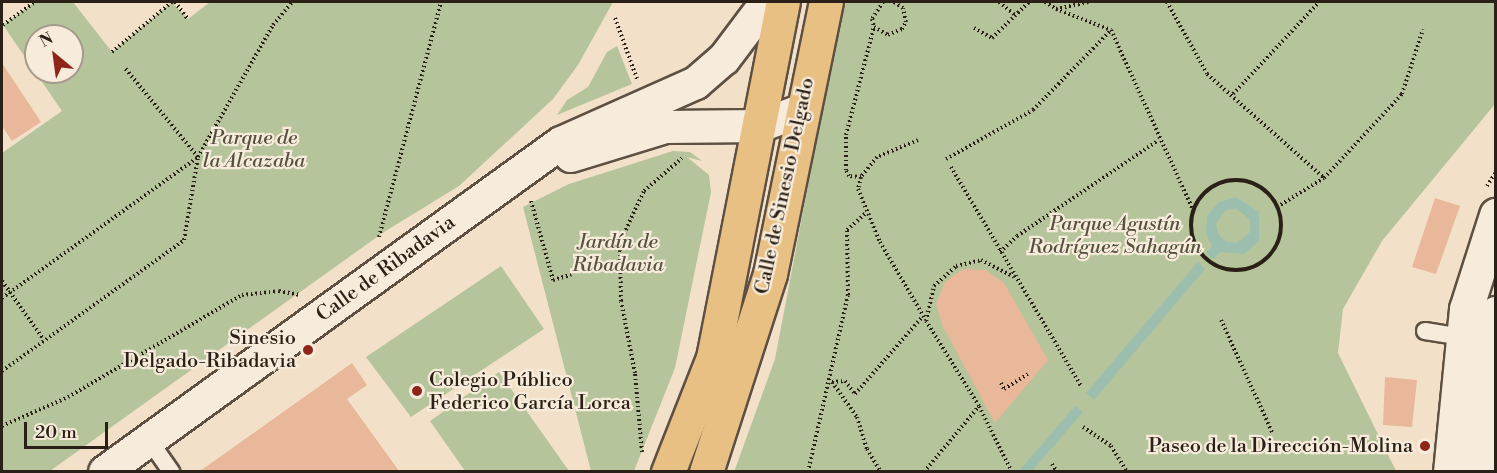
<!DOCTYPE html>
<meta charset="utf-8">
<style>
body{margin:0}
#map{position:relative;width:1497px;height:473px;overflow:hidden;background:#f2e1c8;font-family:"Libre Bodoni",serif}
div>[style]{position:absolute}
.green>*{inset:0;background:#b5c49a}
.water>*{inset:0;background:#9cbeaf}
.building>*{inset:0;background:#e9b79a}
.path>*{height:4px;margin-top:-2px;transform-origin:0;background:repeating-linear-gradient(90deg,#2b2017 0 1.5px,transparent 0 4.5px)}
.path>.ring{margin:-2px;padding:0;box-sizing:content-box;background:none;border:4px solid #2b2017;border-radius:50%}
.roads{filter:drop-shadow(2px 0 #5d5043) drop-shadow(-2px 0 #5d5043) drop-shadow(0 2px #5d5043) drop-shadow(0 -2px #5d5043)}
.service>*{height:16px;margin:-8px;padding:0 8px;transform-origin:8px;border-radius:8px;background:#f7ecdb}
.minor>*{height:32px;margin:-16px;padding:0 16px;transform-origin:16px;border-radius:16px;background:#f7ecdb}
.tertiary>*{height:33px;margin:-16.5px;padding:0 16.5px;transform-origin:16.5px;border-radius:16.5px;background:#f7ecdb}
.primary>*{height:33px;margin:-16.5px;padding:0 16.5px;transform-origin:16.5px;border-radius:16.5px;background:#e9c084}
.dots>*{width:16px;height:16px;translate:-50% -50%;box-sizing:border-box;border:3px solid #f7ecdb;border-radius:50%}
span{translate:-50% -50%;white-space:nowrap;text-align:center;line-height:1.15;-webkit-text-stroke:4.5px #f7ecdb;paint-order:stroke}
.park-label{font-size:20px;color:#54513e;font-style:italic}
.street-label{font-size:20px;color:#2b2017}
.poi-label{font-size:20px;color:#2b2017}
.right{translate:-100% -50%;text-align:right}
.left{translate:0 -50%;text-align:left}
.frame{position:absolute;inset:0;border:3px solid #2b2017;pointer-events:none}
.north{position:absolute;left:24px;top:24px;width:60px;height:60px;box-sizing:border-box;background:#f7ecdb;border:2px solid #a59a8d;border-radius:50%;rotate:331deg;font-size:16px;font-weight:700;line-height:24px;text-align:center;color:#2b2017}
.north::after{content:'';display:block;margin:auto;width:21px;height:27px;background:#8f2418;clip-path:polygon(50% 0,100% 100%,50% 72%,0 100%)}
.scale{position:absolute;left:24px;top:422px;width:84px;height:27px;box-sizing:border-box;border:3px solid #2b2017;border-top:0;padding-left:8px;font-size:18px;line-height:21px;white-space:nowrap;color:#2b2017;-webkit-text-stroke:4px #f7ecdb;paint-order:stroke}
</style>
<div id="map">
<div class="green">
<i style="clip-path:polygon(evenodd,35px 2px,73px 2px,112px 52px,172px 2px,188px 19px,210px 2px,613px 2px,578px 65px,553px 99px,459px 186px,384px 232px,50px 471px,2px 471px,2px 153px,62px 111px,3px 25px,35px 2px,36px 36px,72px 36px,72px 72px,36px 72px,36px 36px)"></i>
<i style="clip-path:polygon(843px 2px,1495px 2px,1495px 104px,1382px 241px,1343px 309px,1338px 353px,1396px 471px,734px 472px,775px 359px)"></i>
<i style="clip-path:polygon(617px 46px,632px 84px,557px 115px,567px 100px,588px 87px,607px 52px)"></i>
<i style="clip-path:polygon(673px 151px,690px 152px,702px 161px,687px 157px,709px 175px,711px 192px,675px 368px,634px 471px,591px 471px,523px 207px,569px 184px)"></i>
<i style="clip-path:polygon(501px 266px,544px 329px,411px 417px,366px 357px)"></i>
<i style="clip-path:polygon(499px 372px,569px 471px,465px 471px,430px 421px)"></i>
</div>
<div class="water">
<i style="clip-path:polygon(evenodd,1236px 197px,1259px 212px,1259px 241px,1244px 254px,1220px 252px,1213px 259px,1206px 253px,1212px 246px,1206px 234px,1207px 216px,1219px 202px,1236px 197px,1237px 209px,1250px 220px,1250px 232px,1237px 243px,1226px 242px,1218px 234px,1216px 223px,1226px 210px,1237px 209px)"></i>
<i style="clip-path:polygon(1198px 262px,1205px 269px,1094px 400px,1086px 393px)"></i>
<i style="clip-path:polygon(1075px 406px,1083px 412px,1032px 471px,1019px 471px)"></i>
</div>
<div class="building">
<i style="clip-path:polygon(2px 63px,41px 122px,12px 141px,2px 126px)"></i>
<i style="clip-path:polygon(1435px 198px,1460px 206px,1436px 274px,1412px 267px)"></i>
<i style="clip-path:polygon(963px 269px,986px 270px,1004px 283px,1048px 360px,995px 423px,943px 327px,936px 304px,945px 282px)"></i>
<i style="clip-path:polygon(352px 363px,367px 385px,347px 399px,399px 471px,200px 471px)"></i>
<i style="clip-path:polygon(1385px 377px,1417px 380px,1412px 427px,1383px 425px)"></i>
</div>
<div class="path">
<i style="left:175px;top:2px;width:21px;rotate:53deg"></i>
<i style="left:883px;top:2px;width:20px;rotate:123deg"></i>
<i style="left:872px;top:19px;width:8px;rotate:76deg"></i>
<i style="left:874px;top:27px;width:16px;rotate:30deg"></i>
<i style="left:888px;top:35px;width:15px;rotate:-23deg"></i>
<i style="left:902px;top:29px;width:8px;rotate:-60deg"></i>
<i style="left:906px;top:22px;width:14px;rotate:-102deg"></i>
<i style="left:903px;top:8px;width:11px;rotate:-146deg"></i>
<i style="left:999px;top:2px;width:21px;rotate:39deg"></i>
<i style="left:1045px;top:2px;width:13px;rotate:32deg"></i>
<i style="left:1056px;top:9px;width:33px;rotate:-12deg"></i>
<i style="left:1167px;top:2px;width:82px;rotate:60.9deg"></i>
<i style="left:1207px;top:74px;width:157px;rotate:41.6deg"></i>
<i style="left:1056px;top:9px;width:59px;rotate:20.9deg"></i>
<i style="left:1111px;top:30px;width:198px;rotate:65.5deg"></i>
<i style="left:615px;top:18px;width:65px;rotate:70.2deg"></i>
<i style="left:3px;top:25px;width:39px;rotate:-36deg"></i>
<i style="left:974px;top:28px;width:21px;rotate:29deg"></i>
<i style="left:992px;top:38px;width:52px;rotate:-44.2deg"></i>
<i style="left:112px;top:52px;width:78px;rotate:-39.8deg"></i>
<i style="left:1233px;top:94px;width:126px;rotate:-46.9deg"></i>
<i style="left:918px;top:140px;width:44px;rotate:157.5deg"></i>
<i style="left:877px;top:157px;width:26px;rotate:129deg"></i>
<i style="left:861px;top:177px;width:12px;rotate:104deg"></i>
<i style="left:858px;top:189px;width:57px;rotate:67.5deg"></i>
<i style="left:880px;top:242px;width:89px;rotate:59.7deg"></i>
<i style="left:946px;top:159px;width:100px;rotate:-29.4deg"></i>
<i style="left:1033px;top:110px;width:112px;rotate:-45.7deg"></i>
<i style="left:951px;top:167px;width:255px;rotate:59.3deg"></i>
<i style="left:861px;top:177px;width:12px;rotate:-175deg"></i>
<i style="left:849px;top:176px;width:7px;rotate:-117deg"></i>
<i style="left:846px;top:170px;width:35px;rotate:-90deg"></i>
<i style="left:846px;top:135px;width:112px;rotate:-75.5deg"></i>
<i class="ring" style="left:1191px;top:180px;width:86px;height:86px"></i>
<i style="left:1487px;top:186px;width:17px;rotate:-57deg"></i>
<i style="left:531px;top:201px;width:82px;rotate:74.4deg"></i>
<i style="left:553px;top:280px;width:19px;rotate:-16deg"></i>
<i style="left:1277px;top:207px;width:55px;rotate:-31.7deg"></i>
<i style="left:1324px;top:178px;width:115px;rotate:-47.1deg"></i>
<i style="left:1402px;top:94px;width:68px;rotate:-72.1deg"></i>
<i style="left:379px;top:237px;width:243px;rotate:-75.2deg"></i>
<i style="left:1000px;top:252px;width:23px;rotate:-43deg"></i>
<i style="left:1017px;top:236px;width:171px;rotate:-34.1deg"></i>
<i style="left:2px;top:281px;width:72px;rotate:54.6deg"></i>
<i style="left:2px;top:298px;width:241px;rotate:-35.7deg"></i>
<i style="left:198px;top:157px;width:152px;rotate:-60.4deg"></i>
<i style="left:273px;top:25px;width:30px;rotate:-50deg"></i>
<i style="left:1221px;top:320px;width:125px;rotate:65.5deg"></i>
<i style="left:2px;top:371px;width:224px;rotate:-35.7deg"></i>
<i style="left:184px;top:240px;width:84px;rotate:-80.4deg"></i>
<i style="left:198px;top:157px;width:115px;rotate:-129.4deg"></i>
<i style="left:832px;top:382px;width:13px;rotate:-4deg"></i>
<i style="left:845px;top:381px;width:16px;rotate:52deg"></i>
<i style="left:855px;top:394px;width:103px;rotate:-48.9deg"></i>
<i style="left:832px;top:382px;width:43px;rotate:54.5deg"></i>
<i style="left:857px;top:417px;width:34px;rotate:73deg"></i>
<i style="left:867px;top:449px;width:27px;rotate:59deg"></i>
<i style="left:1001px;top:383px;width:7px;rotate:63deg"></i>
<i style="left:1004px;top:389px;width:28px;rotate:-32deg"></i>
<i style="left:2px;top:426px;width:72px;rotate:-23.7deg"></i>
<i style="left:68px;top:397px;width:202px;rotate:-30.4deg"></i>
<i style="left:242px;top:295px;width:37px;rotate:-6deg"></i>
<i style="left:279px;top:291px;width:20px;rotate:11deg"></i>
<i style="left:1083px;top:427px;width:34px;rotate:34deg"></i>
<i style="left:1111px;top:446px;width:31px;rotate:58deg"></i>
<i style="left:642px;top:452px;width:79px;rotate:-95.1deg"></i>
<i style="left:635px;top:373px;width:73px;rotate:-101deg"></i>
<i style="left:621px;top:301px;width:59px;rotate:-91deg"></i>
<i style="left:620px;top:242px;width:56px;rotate:-64.8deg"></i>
<i style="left:644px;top:191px;width:50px;rotate:-41deg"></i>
<i style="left:1052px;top:464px;width:9px;rotate:58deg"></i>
<i style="left:1010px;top:468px;width:69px;rotate:-116.6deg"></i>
<i style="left:979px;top:406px;width:100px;rotate:-121.9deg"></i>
<i style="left:926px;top:321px;width:36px;rotate:-77deg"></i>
<i style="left:934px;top:286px;width:30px;rotate:-42deg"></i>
<i style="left:956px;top:266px;width:26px;rotate:-13deg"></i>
<i style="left:981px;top:260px;width:37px;rotate:27deg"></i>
<i style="left:808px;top:472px;width:181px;rotate:-77.3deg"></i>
<i style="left:848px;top:295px;width:65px;rotate:-90.9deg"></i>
<i style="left:847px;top:230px;width:25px;rotate:-42deg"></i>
<i style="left:924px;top:472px;width:86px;rotate:-50.2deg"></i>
</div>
<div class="roads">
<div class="service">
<i style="left:1425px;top:331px;width:37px;rotate:9deg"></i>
<i style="left:149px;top:440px;width:39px;rotate:55deg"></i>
</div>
<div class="minor">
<i style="left:571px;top:156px;width:99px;rotate:-17deg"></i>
<i style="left:666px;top:127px;width:94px;rotate:-0.6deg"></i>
<i style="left:760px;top:126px;width:43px;rotate:-20.6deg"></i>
<i style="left:105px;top:472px;width:562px;rotate:-35.81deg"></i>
<i style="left:561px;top:143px;width:148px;rotate:-24deg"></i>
<i style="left:696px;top:83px;width:37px;rotate:-41deg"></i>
<i style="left:724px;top:59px;width:71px;rotate:-53deg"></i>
</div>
<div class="tertiary">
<i style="left:1450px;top:472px;width:164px;rotate:-84.4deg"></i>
<i style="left:1466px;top:309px;width:99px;rotate:-72.3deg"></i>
<i style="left:1480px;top:472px;width:160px;rotate:-84.3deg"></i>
</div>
<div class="primary">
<i style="left:668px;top:472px;width:123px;rotate:-68.5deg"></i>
<i style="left:713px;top:358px;width:363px;rotate:-78.9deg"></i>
<i style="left:706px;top:472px;width:208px;rotate:-72.1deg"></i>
<i style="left:770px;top:274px;width:278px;rotate:-78.4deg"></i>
</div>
</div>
<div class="dots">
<i style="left:308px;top:350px;background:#8f2418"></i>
<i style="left:417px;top:391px;background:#8f2418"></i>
<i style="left:1425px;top:446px;background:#8f2418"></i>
</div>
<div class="park-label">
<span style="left:254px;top:150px">Parque de<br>la Alcazaba</span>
<span style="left:1115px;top:236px">Parque Agustín<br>Rodríguez Sahagún</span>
<span style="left:618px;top:254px">Jardín de<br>Ribadavia</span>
</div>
<div class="street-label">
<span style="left:785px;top:186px;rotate:-78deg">Calle de Sinesio Delgado</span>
<span style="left:386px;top:269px;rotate:-36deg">Calle de Ribadavia</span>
</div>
<div class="poi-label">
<span class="right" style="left:296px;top:350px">Sinesio<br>Delgado-Ribadavia</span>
<span class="left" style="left:429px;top:392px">Colegio Público<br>Federico García Lorca</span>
<span class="right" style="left:1413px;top:446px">Paseo de la Dirección-Molina</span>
</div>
<div class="frame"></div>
<div class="north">N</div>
<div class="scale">20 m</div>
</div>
